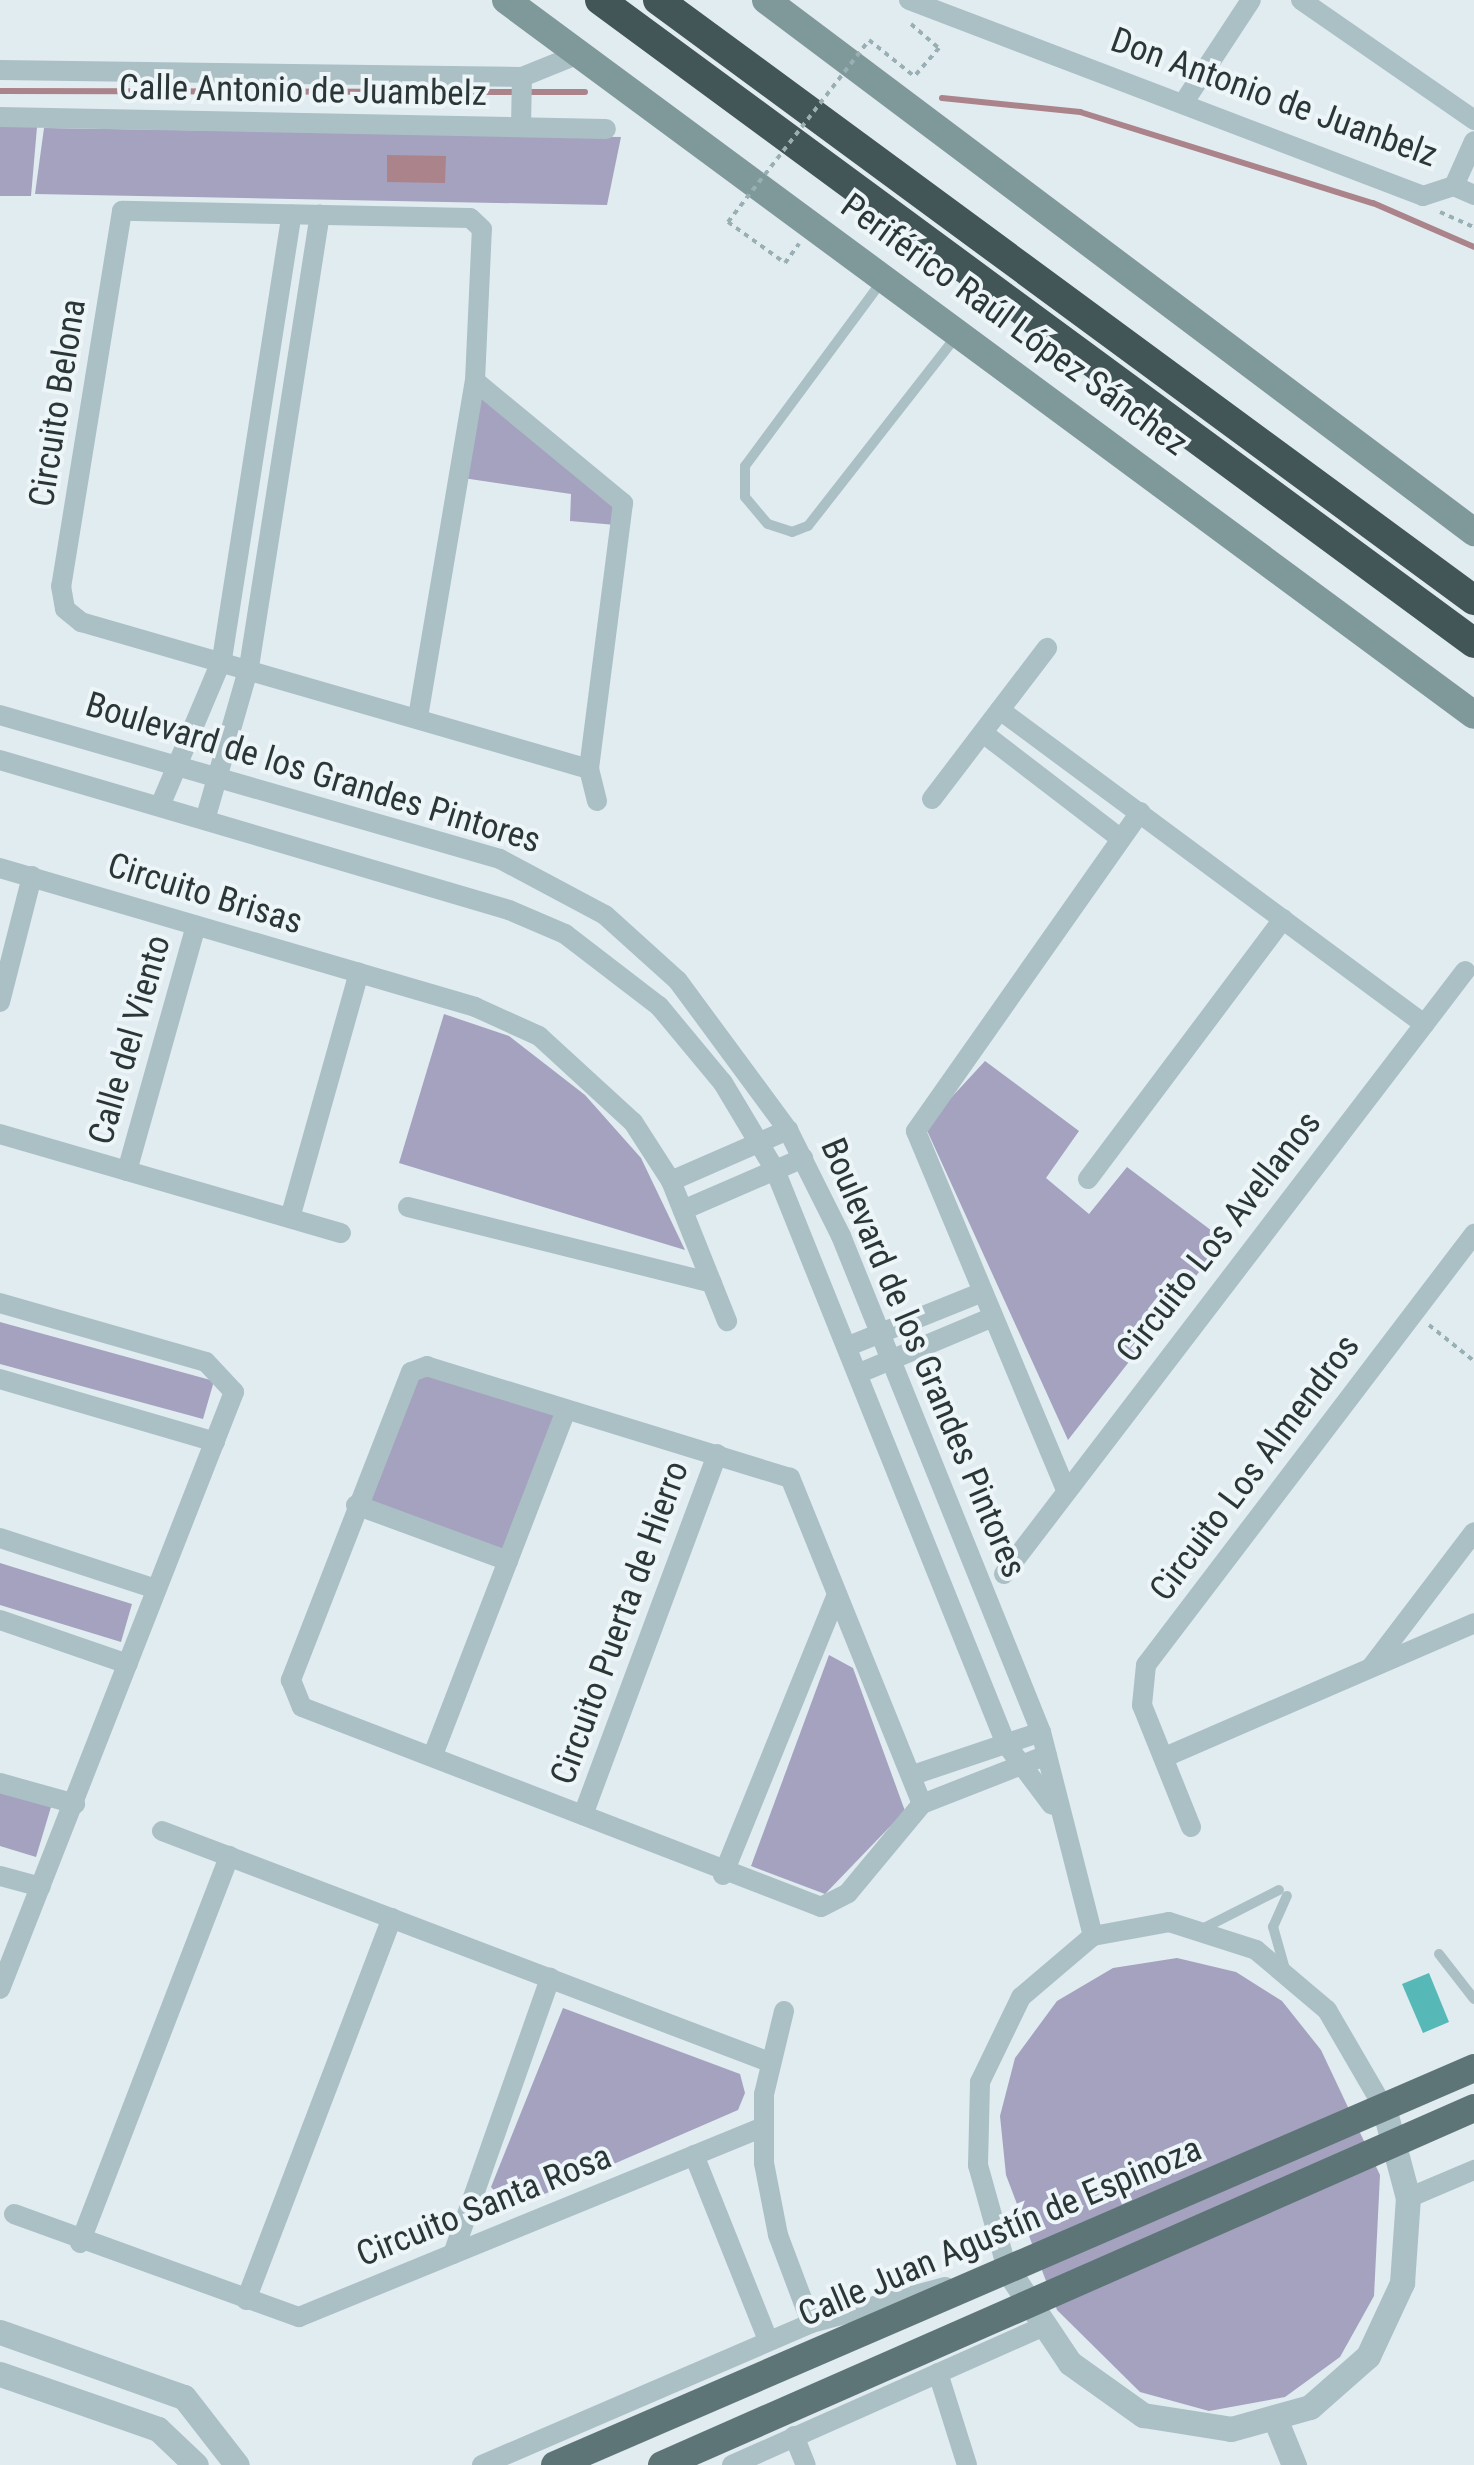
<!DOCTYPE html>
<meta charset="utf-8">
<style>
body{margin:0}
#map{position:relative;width:1474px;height:2465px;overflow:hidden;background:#e1ecf1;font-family:"Roboto Condensed",sans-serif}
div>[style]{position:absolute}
.green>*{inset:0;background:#a4a2bf}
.water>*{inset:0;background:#ab838b}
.stream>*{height:6px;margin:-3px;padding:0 3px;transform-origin:3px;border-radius:3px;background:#ab838b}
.building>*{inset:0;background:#57b9b7}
.path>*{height:4px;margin-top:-2px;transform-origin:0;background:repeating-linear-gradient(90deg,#98afb4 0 5px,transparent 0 10px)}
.service>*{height:10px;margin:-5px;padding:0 5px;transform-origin:5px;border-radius:5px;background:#abc0c5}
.minor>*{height:20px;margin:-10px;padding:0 10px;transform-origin:10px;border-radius:10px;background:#abc0c5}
.tertiary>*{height:25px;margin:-12.5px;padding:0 12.5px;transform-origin:12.5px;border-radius:12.5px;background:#abc0c5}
.secondary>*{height:28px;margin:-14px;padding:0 14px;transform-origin:14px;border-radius:14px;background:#7f999b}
.primary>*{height:28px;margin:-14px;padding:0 14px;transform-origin:14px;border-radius:14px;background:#5e7577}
.motorway>*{height:30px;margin:-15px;padding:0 15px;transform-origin:15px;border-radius:15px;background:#435657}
.path-bridge>*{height:4px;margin-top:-2px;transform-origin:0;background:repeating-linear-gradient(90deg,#98afb4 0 5px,transparent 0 10px)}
span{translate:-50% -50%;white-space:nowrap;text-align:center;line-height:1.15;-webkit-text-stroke:8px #edf5f9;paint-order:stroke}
.street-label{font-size:35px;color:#2b3737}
</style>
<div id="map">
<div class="green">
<i style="clip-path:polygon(0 126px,37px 127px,31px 196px,0 196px)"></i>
<i style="clip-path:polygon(44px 128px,621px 137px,607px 205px,35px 194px)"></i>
<i style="clip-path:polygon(478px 388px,619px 505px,616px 525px,570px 521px,571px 494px,463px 478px)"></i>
<i style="clip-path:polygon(444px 1014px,509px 1036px,585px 1095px,641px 1158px,685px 1250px,399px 1163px)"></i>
<i style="clip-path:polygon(985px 1061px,1079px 1131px,1046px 1178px,1089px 1214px,1127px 1167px,1224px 1240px,1068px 1440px,925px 1126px)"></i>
<i style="clip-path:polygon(0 1322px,214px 1381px,203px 1419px,0 1364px)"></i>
<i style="clip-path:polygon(419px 1369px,559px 1415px,505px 1553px,361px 1503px)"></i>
<i style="clip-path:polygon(0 1563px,132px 1604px,121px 1642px,0 1605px)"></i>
<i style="clip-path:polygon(829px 1655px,853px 1668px,905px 1811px,825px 1894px,751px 1866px)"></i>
<i style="clip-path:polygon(0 1792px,51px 1807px,36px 1857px,0 1846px)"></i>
<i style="clip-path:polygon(1177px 1958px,1236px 1972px,1282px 2001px,1321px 2050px,1380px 2175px,1374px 2296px,1340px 2357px,1285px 2397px,1209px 2411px,1140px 2392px,1057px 2310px,1006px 2175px,1000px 2116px,1015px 2058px,1057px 2001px,1113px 1968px)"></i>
<i style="clip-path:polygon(563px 2008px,740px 2074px,745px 2093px,738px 2110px,510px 2209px,491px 2187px)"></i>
</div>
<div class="water">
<i style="clip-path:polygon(387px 155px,446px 156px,445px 183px,387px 182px)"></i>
</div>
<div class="stream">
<i style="left:0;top:91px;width:585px;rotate:0.1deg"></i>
<i style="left:942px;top:98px;width:139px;rotate:5.8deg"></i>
<i style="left:1080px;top:112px;width:307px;rotate:17.3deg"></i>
<i style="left:1373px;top:203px;width:110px;rotate:23.5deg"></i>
</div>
<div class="building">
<i style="clip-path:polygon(1429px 1973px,1449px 2022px,1423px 2033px,1402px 1984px)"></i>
</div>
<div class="path">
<i style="left:911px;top:24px;width:37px;rotate:41deg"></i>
<i style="left:939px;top:48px;width:38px;rotate:131deg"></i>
<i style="left:869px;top:40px;width:58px;rotate:38.7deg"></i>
<i style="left:1440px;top:212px;width:37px;rotate:24deg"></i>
<i style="left:728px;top:222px;width:70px;rotate:35.7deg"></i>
<i style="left:785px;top:263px;width:24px;rotate:-54deg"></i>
<i style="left:1429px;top:1325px;width:58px;rotate:38.7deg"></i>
</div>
<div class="service">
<i style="left:882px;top:281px;width:230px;rotate:126.5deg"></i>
<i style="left:745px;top:466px;width:31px;rotate:90deg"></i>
<i style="left:745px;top:497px;width:35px;rotate:50deg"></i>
<i style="left:768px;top:524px;width:25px;rotate:18deg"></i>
<i style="left:792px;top:532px;width:17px;rotate:-21deg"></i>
<i style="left:808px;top:526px;width:242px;rotate:-52deg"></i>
<i style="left:1204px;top:1928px;width:84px;rotate:-26.9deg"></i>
<i style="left:1439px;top:1954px;width:57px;rotate:52.1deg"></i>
<i style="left:1285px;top:1969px;width:44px;rotate:-105.9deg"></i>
<i style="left:1273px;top:1927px;width:34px;rotate:-66deg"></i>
</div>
<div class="minor">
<i style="left:909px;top:0;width:550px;rotate:20.87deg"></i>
<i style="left:1423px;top:196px;width:33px;rotate:-18deg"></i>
<i style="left:1454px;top:186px;width:49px;rotate:-66deg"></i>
<i style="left:1301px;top:0;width:211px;rotate:34.7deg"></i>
<i style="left:0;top:70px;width:522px;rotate:0.77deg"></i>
<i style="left:522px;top:77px;width:64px;rotate:-22.1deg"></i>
<i style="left:1186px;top:99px;width:118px;rotate:-56.7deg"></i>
<i style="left:0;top:117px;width:606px;rotate:1.13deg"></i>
<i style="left:521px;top:127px;width:50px;rotate:-88.9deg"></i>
<i style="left:1454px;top:186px;width:22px;rotate:24deg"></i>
<i style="left:475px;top:381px;width:192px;rotate:39.5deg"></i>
<i style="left:623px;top:503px;width:268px;rotate:97.3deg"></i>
<i style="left:589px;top:769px;width:33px;rotate:76deg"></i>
<i style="left:1000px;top:710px;width:528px;rotate:36.52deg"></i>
<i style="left:0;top:715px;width:520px;rotate:16.07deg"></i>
<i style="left:500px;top:859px;width:119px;rotate:28.1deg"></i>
<i style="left:605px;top:915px;width:98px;rotate:42.1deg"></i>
<i style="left:678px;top:981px;width:185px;rotate:53.6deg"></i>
<i style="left:788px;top:1130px;width:119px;rotate:63.4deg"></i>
<i style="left:841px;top:1236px;width:535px;rotate:68.04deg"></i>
<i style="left:1041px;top:1732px;width:211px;rotate:75.7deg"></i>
<i style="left:418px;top:717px;width:341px;rotate:-80.4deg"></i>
<i style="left:475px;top:381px;width:152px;rotate:-87.4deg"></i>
<i style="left:482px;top:229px;width:16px;rotate:-137deg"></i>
<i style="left:470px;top:218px;width:348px;rotate:-178.8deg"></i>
<i style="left:122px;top:211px;width:380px;rotate:99.2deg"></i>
<i style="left:61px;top:586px;width:23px;rotate:80deg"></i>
<i style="left:65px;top:609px;width:21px;rotate:39deg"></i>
<i style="left:81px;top:622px;width:529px;rotate:16.14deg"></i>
<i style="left:983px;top:733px;width:173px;rotate:37.5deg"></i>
<i style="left:0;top:760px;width:531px;rotate:16.42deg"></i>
<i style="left:509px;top:910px;width:61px;rotate:23.2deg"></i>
<i style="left:565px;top:934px;width:118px;rotate:37.5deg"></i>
<i style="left:659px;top:1006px;width:100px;rotate:50.3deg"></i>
<i style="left:723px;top:1083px;width:101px;rotate:59.1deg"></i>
<i style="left:775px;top:1170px;width:619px;rotate:68.08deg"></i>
<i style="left:1006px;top:1744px;width:76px;rotate:53deg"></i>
<i style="left:932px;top:799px;width:190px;rotate:-52.7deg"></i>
<i style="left:160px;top:806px;width:160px;rotate:-67.1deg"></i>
<i style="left:222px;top:659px;width:450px;rotate:-81.1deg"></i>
<i style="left:205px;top:820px;width:159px;rotate:-74deg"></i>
<i style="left:249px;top:667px;width:458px;rotate:-81.1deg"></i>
<i style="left:0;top:868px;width:495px;rotate:16.3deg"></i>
<i style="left:475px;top:1007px;width:70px;rotate:24.4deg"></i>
<i style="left:539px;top:1036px;width:127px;rotate:42.5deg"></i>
<i style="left:633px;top:1122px;width:70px;rotate:57.2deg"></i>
<i style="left:671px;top:1181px;width:151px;rotate:68.2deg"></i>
<i style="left:0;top:1002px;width:130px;rotate:-75.7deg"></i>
<i style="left:0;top:1134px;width:355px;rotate:16.2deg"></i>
<i style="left:127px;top:1171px;width:255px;rotate:-74.3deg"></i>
<i style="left:1088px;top:1179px;width:325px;rotate:-53.1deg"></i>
<i style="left:671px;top:1181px;width:128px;rotate:-23.6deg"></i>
<i style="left:408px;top:1207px;width:313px;rotate:14deg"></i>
<i style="left:683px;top:1210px;width:131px;rotate:-23.4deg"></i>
<i style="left:290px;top:1218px;width:255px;rotate:-74.3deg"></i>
<i style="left:0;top:1303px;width:214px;rotate:16deg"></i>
<i style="left:206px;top:1362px;width:41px;rotate:47deg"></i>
<i style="left:234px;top:1392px;width:641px;rotate:111.4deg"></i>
<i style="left:851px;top:1345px;width:142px;rotate:-21.9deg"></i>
<i style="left:862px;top:1372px;width:142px;rotate:-22.8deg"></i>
<i style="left:0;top:1379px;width:224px;rotate:16.3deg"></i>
<i style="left:1066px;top:1490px;width:389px;rotate:-112.7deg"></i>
<i style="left:916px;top:1131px;width:390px;rotate:-54.9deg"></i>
<i style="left:356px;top:1505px;width:162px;rotate:20.2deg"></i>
<i style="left:0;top:1538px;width:164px;rotate:18.1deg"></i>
<i style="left:1004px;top:1574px;width:759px;rotate:-52.6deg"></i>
<i style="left:0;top:1620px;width:135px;rotate:19deg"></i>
<i style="left:1372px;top:1666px;width:168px;rotate:-52.7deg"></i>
<i style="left:433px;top:1755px;width:369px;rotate:-68.9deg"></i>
<i style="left:1165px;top:1757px;width:337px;rotate:-23.4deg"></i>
<i style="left:913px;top:1775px;width:135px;rotate:-18.6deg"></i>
<i style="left:0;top:1783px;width:78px;rotate:15.6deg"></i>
<i style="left:922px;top:1804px;width:352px;rotate:-112deg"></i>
<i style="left:790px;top:1478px;width:380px;rotate:-162.9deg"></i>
<i style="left:427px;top:1366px;width:17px;rotate:159deg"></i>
<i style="left:411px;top:1372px;width:331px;rotate:111.3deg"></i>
<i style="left:291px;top:1680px;width:29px;rotate:68deg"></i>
<i style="left:302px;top:1707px;width:556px;rotate:21.07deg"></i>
<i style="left:821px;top:1907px;width:30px;rotate:-27deg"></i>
<i style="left:848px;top:1893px;width:116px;rotate:-50.3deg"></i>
<i style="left:922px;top:1804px;width:134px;rotate:-21.4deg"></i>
<i style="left:583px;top:1815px;width:385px;rotate:-69.6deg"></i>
<i style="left:1191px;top:1827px;width:131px;rotate:-111.9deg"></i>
<i style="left:1142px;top:1705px;width:40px;rotate:-84.3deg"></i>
<i style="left:1146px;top:1665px;width:542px;rotate:-52.73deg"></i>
<i style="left:162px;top:1831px;width:649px;rotate:20.83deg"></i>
<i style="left:723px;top:1875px;width:303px;rotate:-67.9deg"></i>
<i style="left:0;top:1876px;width:42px;rotate:15deg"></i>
<i style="left:784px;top:2011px;width:85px;rotate:103.5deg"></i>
<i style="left:764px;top:2094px;width:69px;rotate:90deg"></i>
<i style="left:764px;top:2163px;width:73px;rotate:79deg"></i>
<i style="left:778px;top:2235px;width:94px;rotate:69.4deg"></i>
<i style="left:694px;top:2155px;width:199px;rotate:68.2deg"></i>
<i style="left:1408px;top:2198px;width:72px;rotate:-23deg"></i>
<i style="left:14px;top:2214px;width:303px;rotate:19.9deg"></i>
<i style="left:299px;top:2317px;width:501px;rotate:-22.27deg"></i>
<i style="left:80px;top:2243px;width:415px;rotate:-68.9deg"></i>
<i style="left:453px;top:2254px;width:293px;rotate:-70.6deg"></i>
<i style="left:1007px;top:2269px;width:108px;rotate:-105.6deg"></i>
<i style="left:978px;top:2165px;width:83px;rotate:-88.6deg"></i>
<i style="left:980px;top:2082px;width:94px;rotate:-64.2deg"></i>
<i style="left:1021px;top:1997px;width:94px;rotate:-40.3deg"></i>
<i style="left:1093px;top:1936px;width:77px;rotate:-10.4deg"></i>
<i style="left:1169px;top:1922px;width:91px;rotate:17.8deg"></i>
<i style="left:1256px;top:1950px;width:93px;rotate:40.2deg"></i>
<i style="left:1327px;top:2010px;width:113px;rotate:59.8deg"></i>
<i style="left:246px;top:2300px;width:409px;rotate:-69.1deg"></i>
<i style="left:938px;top:2373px;width:96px;rotate:72.5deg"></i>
<i style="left:794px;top:2436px;width:31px;rotate:68deg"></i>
<i style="left:482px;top:2465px;width:358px;rotate:-23.3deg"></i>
<i style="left:811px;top:2323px;width:139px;rotate:-15deg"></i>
<i style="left:732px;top:2465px;width:336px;rotate:-24deg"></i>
</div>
<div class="tertiary">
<i style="left:1007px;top:2269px;width:113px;rotate:56.2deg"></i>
<i style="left:1070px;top:2363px;width:90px;rotate:35.5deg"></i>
<i style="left:1143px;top:2415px;width:89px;rotate:9deg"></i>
<i style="left:1231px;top:2429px;width:82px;rotate:-15.6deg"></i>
<i style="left:1310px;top:2407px;width:77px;rotate:-41.3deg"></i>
<i style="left:1368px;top:2356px;width:81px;rotate:-65deg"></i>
<i style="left:1402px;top:2283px;width:85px;rotate:-86deg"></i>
<i style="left:1408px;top:2198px;width:93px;rotate:-104.9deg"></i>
<i style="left:0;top:2332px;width:195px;rotate:19.5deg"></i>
<i style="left:184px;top:2397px;width:86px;rotate:52.1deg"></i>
<i style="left:0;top:2374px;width:167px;rotate:19.2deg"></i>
<i style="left:158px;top:2429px;width:52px;rotate:43.5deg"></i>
<i style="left:1276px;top:2421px;width:48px;rotate:67.8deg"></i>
</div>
<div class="secondary">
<i style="left:506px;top:0;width:1203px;rotate:36.45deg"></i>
<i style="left:766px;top:0;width:886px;rotate:36.92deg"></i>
</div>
<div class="primary">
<i style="left:555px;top:2465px;width:1001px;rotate:-23.36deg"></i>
<i style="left:662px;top:2465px;width:887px;rotate:-23.73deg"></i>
</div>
<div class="motorway">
<i style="left:600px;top:0;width:1085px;rotate:36.34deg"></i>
<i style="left:658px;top:0;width:1013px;rotate:36.33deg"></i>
</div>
<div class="path-bridge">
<i style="left:728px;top:222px;width:230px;rotate:-52.2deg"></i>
</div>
<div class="street-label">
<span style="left:303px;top:91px;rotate:1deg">Calle Antonio de Juambelz</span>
<span style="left:1274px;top:98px;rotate:20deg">Don Antonio de Juanbelz</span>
<span style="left:1014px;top:325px;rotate:36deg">Periférico Raúl López Sánchez</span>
<span style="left:58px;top:403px;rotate:-81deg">Circuito Belona</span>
<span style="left:313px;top:773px;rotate:17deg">Boulevard de los Grandes Pintores</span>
<span style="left:205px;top:894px;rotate:17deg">Circuito Brisas</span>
<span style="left:130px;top:1040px;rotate:-74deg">Calle del Viento</span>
<span style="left:1219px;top:1237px;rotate:-52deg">Circuito Los Avellanos</span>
<span style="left:923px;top:1358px;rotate:67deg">Boulevard de los Grandes Pintores</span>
<span style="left:1255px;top:1468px;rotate:-53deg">Circuito Los Almendros</span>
<span style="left:620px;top:1623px;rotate:-70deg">Circuito Puerta de Hierro</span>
<span style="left:484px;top:2206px;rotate:-22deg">Circuito Santa Rosa</span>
<span style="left:1000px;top:2232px;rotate:-23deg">Calle Juan Agustín de Espinoza</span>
</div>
</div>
